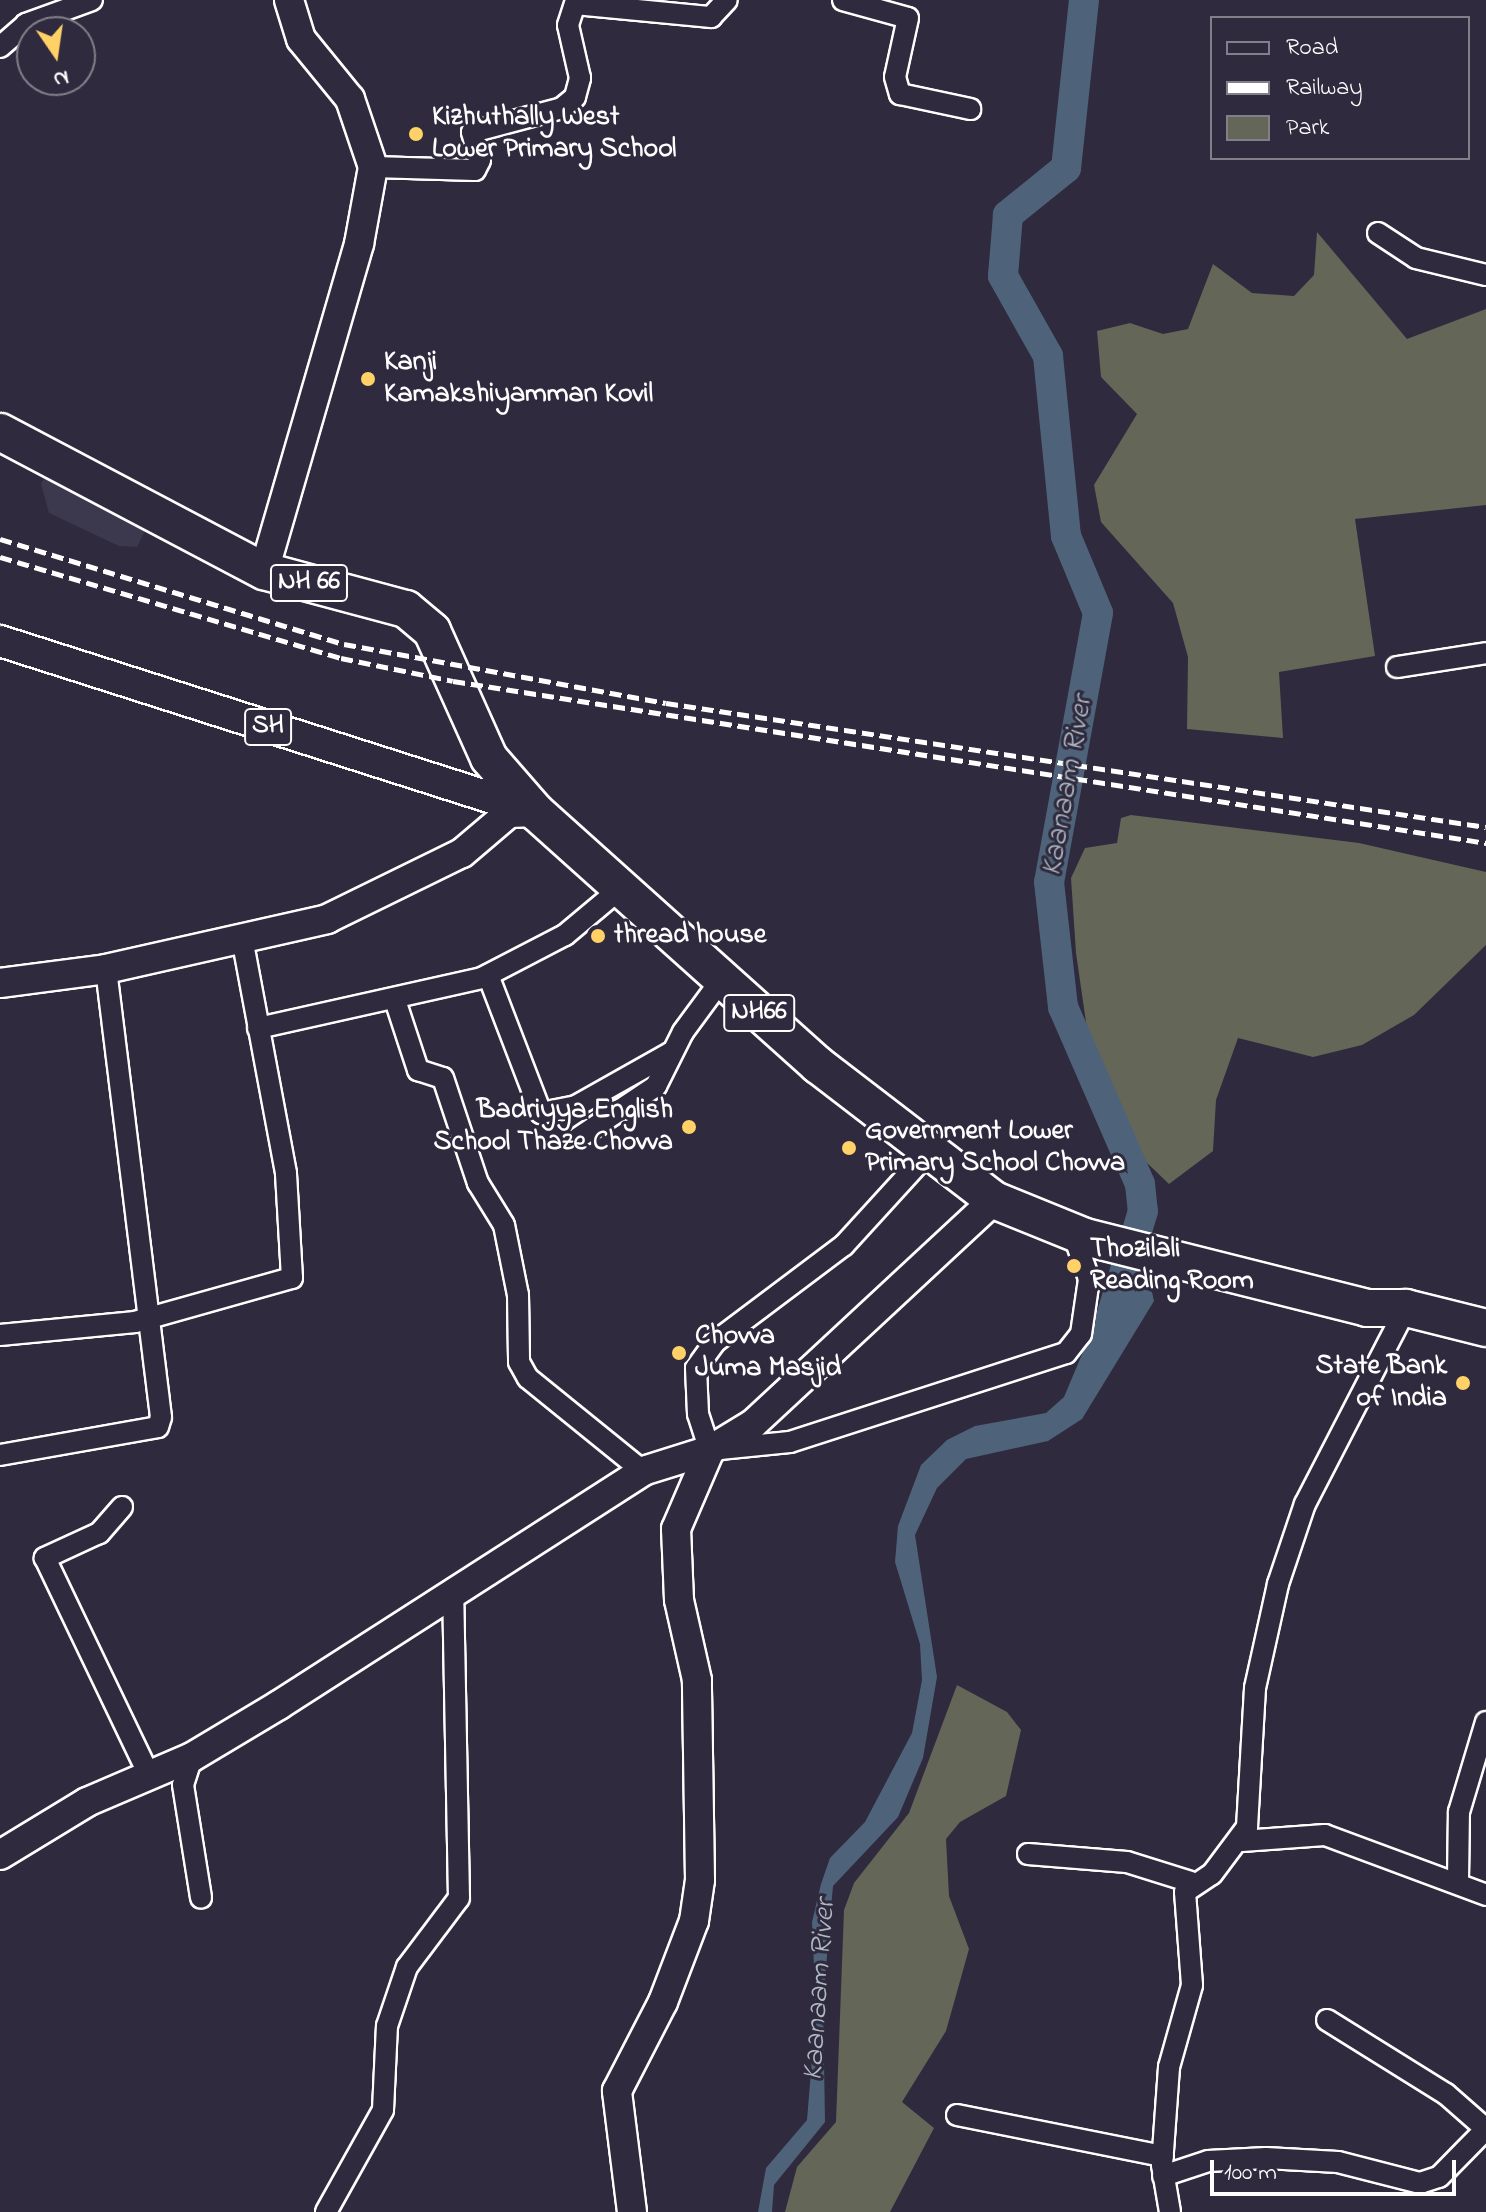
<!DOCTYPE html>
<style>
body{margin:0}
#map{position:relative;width:1486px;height:2212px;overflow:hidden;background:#2f2a3d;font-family:"Indie Flower",sans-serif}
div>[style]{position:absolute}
.built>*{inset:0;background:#3c394f}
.green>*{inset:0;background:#646658}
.water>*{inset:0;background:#4e637a}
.river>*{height:30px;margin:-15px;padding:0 15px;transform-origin:15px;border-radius:15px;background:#4e637a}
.roads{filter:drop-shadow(2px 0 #fff) drop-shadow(-2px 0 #fff) drop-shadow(0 2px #fff) drop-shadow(0 -2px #fff)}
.street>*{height:20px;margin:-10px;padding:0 10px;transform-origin:10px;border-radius:10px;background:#2f2a3d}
.secondary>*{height:28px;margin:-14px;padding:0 14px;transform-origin:14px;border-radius:14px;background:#2f2a3d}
.primary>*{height:30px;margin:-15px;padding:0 15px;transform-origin:15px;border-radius:15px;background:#2f2a3d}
.highway>*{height:36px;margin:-18px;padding:0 18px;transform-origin:18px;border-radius:18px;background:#2f2a3d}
.rail>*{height:5px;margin-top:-2.5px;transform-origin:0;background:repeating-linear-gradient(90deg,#fff 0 12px,transparent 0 18px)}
.dots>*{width:22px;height:22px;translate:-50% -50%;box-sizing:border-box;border:4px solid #2f2a3d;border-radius:50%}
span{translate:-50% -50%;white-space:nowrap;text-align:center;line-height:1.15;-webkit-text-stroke:6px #2f2a3d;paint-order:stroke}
.shield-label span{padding:2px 6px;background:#2f2a3d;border:2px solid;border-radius:6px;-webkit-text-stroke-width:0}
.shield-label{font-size:26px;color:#fff;font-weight:700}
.poi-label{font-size:28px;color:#fff;font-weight:700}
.left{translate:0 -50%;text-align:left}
.right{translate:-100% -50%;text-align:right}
.water-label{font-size:30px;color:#afb9c3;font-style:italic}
.legend{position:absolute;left:1210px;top:16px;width:260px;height:144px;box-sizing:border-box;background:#2f2a3d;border:2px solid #827f8b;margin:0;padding:10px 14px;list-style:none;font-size:24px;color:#fff}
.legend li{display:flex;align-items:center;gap:16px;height:40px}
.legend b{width:40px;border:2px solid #827f8b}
.north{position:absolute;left:16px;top:16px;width:80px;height:80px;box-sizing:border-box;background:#2f2a3d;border:2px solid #827f8b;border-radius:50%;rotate:167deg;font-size:22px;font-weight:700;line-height:32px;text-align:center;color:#fff}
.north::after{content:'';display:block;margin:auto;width:28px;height:36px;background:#ffd166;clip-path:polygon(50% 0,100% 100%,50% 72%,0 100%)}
.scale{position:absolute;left:1210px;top:2160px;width:246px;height:36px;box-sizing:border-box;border:4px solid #fff;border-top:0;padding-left:10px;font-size:24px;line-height:28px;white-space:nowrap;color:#fff;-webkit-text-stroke:6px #2f2a3d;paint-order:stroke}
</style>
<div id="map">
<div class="built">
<i style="clip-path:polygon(48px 471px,146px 529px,137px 547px,119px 546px,49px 513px,41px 484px)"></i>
</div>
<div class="green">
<i style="clip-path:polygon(1317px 232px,1407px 339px,1486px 309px,1486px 505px,1355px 519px,1375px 656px,1279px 672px,1283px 738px,1187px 729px,1188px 657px,1173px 603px,1101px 522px,1094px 485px,1137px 414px,1101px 377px,1097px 331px,1130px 323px,1163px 334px,1188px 329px,1213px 264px,1252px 293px,1294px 296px,1314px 275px)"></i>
<i style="clip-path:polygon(1131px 815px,1359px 843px,1486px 872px,1486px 945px,1414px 1015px,1362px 1045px,1313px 1057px,1238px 1038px,1216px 1100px,1213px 1151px,1169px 1184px,1145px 1161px,1087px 1029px,1076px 953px,1071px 878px,1085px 848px,1117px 843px,1121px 818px)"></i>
<i style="clip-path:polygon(957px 1685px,1007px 1712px,1021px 1730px,1006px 1796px,960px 1822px,946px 1839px,949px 1896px,969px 1949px,946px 2031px,902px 2102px,934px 2128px,890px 2212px,785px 2212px,797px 2167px,836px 2122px,844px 1910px,854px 1883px,909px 1813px)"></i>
</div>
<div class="water">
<i style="clip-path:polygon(1115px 1276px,1152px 1292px,1154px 1301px,1082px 1419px,1048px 1441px,966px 1459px,937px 1488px,915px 1535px,937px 1677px,923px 1758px,898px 1817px,833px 1886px,823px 2002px,825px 2122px,774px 2185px,772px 2212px,758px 2212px,766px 2168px,807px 2120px,816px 2010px,812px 1922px,821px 1884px,830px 1858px,865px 1822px,912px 1733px,922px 1680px,920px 1644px,895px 1562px,898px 1526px,921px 1465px,947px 1440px,975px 1426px,1046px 1413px,1064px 1397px)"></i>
</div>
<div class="river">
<i style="left:1084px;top:0;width:169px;rotate:96.1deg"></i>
<i style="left:1066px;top:168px;width:75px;rotate:141deg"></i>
<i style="left:1008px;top:215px;width:61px;rotate:94.7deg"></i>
<i style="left:1003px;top:276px;width:92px;rotate:60.6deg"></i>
<i style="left:1048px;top:356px;width:181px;rotate:84.3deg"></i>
<i style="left:1066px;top:536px;width:83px;rotate:67.4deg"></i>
<i style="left:1098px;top:613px;width:273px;rotate:100.3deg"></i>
<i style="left:1049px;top:882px;width:126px;rotate:83.6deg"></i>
<i style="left:1063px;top:1007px;width:193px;rotate:66.5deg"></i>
<i style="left:1140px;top:1184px;width:27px;rotate:84deg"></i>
<i style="left:1143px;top:1211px;width:111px;rotate:106.8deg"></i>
</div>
<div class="roads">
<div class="street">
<i style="left:843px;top:0;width:67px;rotate:15.5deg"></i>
<i style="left:908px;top:18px;width:60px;rotate:102.4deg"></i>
<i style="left:895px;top:77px;width:18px;rotate:74deg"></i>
<i style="left:900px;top:94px;width:72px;rotate:12.1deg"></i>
<i style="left:0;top:47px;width:35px;rotate:-41deg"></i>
<i style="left:26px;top:24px;width:70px;rotate:-20deg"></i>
<i style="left:373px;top:167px;width:102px;rotate:1.7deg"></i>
<i style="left:475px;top:170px;width:11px;rotate:-63deg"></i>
<i style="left:480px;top:160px;width:29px;rotate:-106deg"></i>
<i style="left:472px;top:132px;width:93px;rotate:-14.9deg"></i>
<i style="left:562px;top:108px;width:17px;rotate:-40deg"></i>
<i style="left:575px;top:97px;width:20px;rotate:-75deg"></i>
<i style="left:580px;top:78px;width:54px;rotate:-102.8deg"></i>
<i style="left:568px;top:25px;width:22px;rotate:-72deg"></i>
<i style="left:575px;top:4px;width:137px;rotate:5.5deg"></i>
<i style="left:711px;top:17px;width:23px;rotate:-47deg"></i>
<i style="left:1378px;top:233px;width:45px;rotate:33.3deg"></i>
<i style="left:1416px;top:258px;width:72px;rotate:13.7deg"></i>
<i style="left:1397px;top:667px;width:90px;rotate:-8.9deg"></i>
<i style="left:488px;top:975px;width:148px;rotate:69deg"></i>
<i style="left:541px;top:1113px;width:36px;rotate:-11deg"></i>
<i style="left:576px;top:1106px;width:108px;rotate:-29.4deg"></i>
<i style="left:396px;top:1003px;width:71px;rotate:71.8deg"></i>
<i style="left:418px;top:1070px;width:26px;rotate:18deg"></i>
<i style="left:443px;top:1078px;width:111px;rotate:71.6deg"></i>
<i style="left:478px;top:1183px;width:49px;rotate:58.2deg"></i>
<i style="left:504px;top:1225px;width:71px;rotate:78.7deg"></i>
<i style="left:518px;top:1295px;width:67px;rotate:89.1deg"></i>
<i style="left:519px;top:1362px;width:18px;rotate:61deg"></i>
<i style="left:528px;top:1378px;width:148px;rotate:39deg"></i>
<i style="left:258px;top:1028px;width:230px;rotate:-12.6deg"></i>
<i style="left:482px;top:978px;width:93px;rotate:-27.4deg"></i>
<i style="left:565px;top:935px;width:73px;rotate:-40deg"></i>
<i style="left:578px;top:1138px;width:94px;rotate:-33.7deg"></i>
<i style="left:656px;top:1086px;width:60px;rotate:-63.4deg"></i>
<i style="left:683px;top:1032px;width:66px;rotate:-53.7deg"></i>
<i style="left:928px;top:1153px;width:125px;rotate:132.4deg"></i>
<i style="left:844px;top:1245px;width:161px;rotate:143.1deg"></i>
<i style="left:715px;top:1342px;width:32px;rotate:126deg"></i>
<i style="left:696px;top:1368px;width:46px;rotate:87.5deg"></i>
<i style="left:698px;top:1414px;width:38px;rotate:72deg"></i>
<i style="left:710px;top:1450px;width:80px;rotate:-5.7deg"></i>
<i style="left:790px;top:1442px;width:290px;rotate:-17.9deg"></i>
<i style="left:1066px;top:1353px;width:24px;rotate:-52deg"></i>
<i style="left:1081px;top:1334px;width:56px;rotate:-81.7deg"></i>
<i style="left:1089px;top:1279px;width:49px;rotate:-109.2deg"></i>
<i style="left:0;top:1335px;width:136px;rotate:-5.5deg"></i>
<i style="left:135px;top:1322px;width:163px;rotate:-15.7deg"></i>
<i style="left:292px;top:1278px;width:105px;rotate:-93.3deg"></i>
<i style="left:286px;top:1173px;width:234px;rotate:-100.6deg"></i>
<i style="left:0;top:1455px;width:160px;rotate:-10deg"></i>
<i style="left:158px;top:1427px;width:10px;rotate:-73deg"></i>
<i style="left:161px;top:1417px;width:451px;rotate:-97deg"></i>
<i style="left:122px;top:1507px;width:35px;rotate:131deg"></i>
<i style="left:99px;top:1533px;width:60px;rotate:155.2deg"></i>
<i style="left:45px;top:1558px;width:238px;rotate:64.4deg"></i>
<i style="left:192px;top:1757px;width:29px;rotate:108deg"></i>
<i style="left:183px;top:1785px;width:114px;rotate:80.9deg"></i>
<i style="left:1242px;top:1841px;width:83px;rotate:-4.1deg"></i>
<i style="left:1325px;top:1835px;width:172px;rotate:20.4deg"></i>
<i style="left:1028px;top:1854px;width:99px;rotate:4.6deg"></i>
<i style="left:1127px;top:1862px;width:67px;rotate:17.4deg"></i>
<i style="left:1458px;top:1880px;width:68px;rotate:-89.2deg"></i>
<i style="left:1459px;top:1812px;width:94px;rotate:-73.3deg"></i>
<i style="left:1327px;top:2020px;width:140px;rotate:31.9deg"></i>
<i style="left:1446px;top:2094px;width:53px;rotate:41.2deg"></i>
<i style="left:957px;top:2115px;width:210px;rotate:11.3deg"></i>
<i style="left:1163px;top:2176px;width:47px;rotate:-18.4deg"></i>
<i style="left:1208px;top:2161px;width:58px;rotate:-3deg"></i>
<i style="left:1266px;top:2158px;width:72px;rotate:3.2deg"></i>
<i style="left:1338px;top:2162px;width:85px;rotate:14.4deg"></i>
<i style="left:1420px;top:2183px;width:20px;rotate:-18deg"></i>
<i style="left:1439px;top:2177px;width:67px;rotate:-45.6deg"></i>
<i style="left:326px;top:2212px;width:117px;rotate:-60.8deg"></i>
<i style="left:383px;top:2110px;width:84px;rotate:-87.3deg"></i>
<i style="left:387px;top:2026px;width:62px;rotate:-71.3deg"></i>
<i style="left:407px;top:1967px;width:86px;rotate:-53deg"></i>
<i style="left:459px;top:1898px;width:309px;rotate:-91.1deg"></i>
<i style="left:1170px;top:2212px;width:48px;rotate:-99.7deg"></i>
<i style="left:1162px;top:2165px;width:98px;rotate:-85.9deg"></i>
<i style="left:1169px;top:2067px;width:85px;rotate:-74.3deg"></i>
<i style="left:1192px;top:1985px;width:93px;rotate:-94.3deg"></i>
<i style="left:1185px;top:1892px;width:32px;rotate:-34deg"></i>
<i style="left:1212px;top:1874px;width:59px;rotate:-53.3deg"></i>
<i style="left:1247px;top:1827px;width:139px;rotate:-86.7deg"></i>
<i style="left:1255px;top:1688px;width:107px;rotate:-77.5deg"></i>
<i style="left:1278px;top:1584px;width:84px;rotate:-71.4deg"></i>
<i style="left:1305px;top:1504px;width:220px;rotate:-62.7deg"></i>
</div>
<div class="secondary">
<i style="left:264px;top:571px;width:341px;rotate:-73.8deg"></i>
<i style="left:359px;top:244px;width:78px;rotate:-79.7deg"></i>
<i style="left:373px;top:167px;width:72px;rotate:-108.7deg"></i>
<i style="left:350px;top:99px;width:77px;rotate:-129.2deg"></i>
<i style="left:301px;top:39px;width:41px;rotate:-107.1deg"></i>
<i style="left:0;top:983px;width:107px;rotate:-7.5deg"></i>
<i style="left:106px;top:969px;width:227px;rotate:-12.7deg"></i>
<i style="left:327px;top:919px;width:150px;rotate:-26.1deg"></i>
<i style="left:462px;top:853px;width:62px;rotate:-40.4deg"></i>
<i style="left:509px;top:813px;width:27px;rotate:-2deg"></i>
<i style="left:0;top:1855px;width:102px;rotate:-31.3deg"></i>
<i style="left:87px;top:1802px;width:114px;rotate:-23.2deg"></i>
<i style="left:192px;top:1757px;width:101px;rotate:-30.9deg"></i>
<i style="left:279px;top:1705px;width:433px;rotate:-32.7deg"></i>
<i style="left:643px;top:1471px;width:70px;rotate:-17.4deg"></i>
<i style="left:710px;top:1450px;width:50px;rotate:-31.2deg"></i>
<i style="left:753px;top:1424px;width:329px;rotate:-42.9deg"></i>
<i style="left:632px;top:2212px;width:122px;rotate:-97.1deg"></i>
<i style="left:617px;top:2091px;width:100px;rotate:-62.7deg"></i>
<i style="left:663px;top:2002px;width:87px;rotate:-69.1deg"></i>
<i style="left:694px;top:1921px;width:41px;rotate:-81.7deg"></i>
<i style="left:700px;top:1880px;width:200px;rotate:-90.9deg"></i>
<i style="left:697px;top:1680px;width:82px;rotate:-102.7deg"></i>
<i style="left:679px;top:1600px;width:71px;rotate:-92.4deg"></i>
<i style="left:676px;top:1529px;width:86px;rotate:-66.7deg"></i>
</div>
<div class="primary">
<i style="left:0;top:641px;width:563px;rotate:17.69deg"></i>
</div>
<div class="highway">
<i style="left:0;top:432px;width:298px;rotate:27.8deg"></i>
<i style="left:264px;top:571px;width:147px;rotate:15deg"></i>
<i style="left:406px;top:609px;width:34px;rotate:40deg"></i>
<i style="left:432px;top:631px;width:139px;rotate:65.8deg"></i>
<i style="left:489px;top:758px;width:72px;rotate:49deg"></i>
<i style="left:536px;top:812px;width:379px;rotate:41.9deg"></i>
<i style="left:818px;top:1065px;width:222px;rotate:37.5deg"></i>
<i style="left:994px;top:1200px;width:98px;rotate:22.1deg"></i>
<i style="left:1085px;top:1237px;width:291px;rotate:14.1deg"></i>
<i style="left:1367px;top:1308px;width:39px"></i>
<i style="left:1406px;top:1308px;width:82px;rotate:14deg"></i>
</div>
</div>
<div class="rail">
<i style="left:0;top:539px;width:360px;rotate:17deg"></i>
<i style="left:344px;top:644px;width:327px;rotate:10.4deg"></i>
<i style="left:666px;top:703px;width:829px;rotate:8.6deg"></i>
<i style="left:0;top:557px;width:356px;rotate:16.5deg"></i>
<i style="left:341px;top:658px;width:114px;rotate:11.6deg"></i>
<i style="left:453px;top:681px;width:1046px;rotate:8.91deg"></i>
</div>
<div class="dots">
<i style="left:416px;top:134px;background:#ffd166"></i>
<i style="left:368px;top:379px;background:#ffd166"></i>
<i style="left:598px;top:936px;background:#ffd166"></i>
<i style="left:689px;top:1127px;background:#ffd166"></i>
<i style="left:849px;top:1148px;background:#ffd166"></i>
<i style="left:1074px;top:1266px;background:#ffd166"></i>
<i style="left:679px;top:1353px;background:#ffd166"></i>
<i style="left:1463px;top:1383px;background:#ffd166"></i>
</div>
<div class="shield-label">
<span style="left:309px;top:583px">NH 66</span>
<span style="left:268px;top:727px">SH</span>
<span style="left:759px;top:1013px">NH66</span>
</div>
<div class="poi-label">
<span class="left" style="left:432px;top:134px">Kizhuthally West<br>Lower Primary School</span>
<span class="left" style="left:384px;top:379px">Kanji<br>Kamakshiyamman Kovil</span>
<span class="left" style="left:614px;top:936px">thread house</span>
<span class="right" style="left:673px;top:1127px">Badriyya English<br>School Thaze Chovva</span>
<span class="left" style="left:865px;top:1148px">Government Lower<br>Primary School Chovva</span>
<span class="left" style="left:1090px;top:1266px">Thozilali<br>Reading Room</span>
<span class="left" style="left:695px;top:1353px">Chovva<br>Juma Masjid</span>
<span class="right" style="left:1447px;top:1383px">State Bank<br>of India</span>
</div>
<div class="water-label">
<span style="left:1068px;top:786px;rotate:-80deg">Kaanaam River</span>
<span style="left:820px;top:1990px;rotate:-86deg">Kaanaam River</span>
</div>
<ul class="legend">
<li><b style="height:10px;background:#2f2a3d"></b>Road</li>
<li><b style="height:10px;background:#fff"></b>Railway</li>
<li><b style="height:22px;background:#646658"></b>Park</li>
</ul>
<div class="north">N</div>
<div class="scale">100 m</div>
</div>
